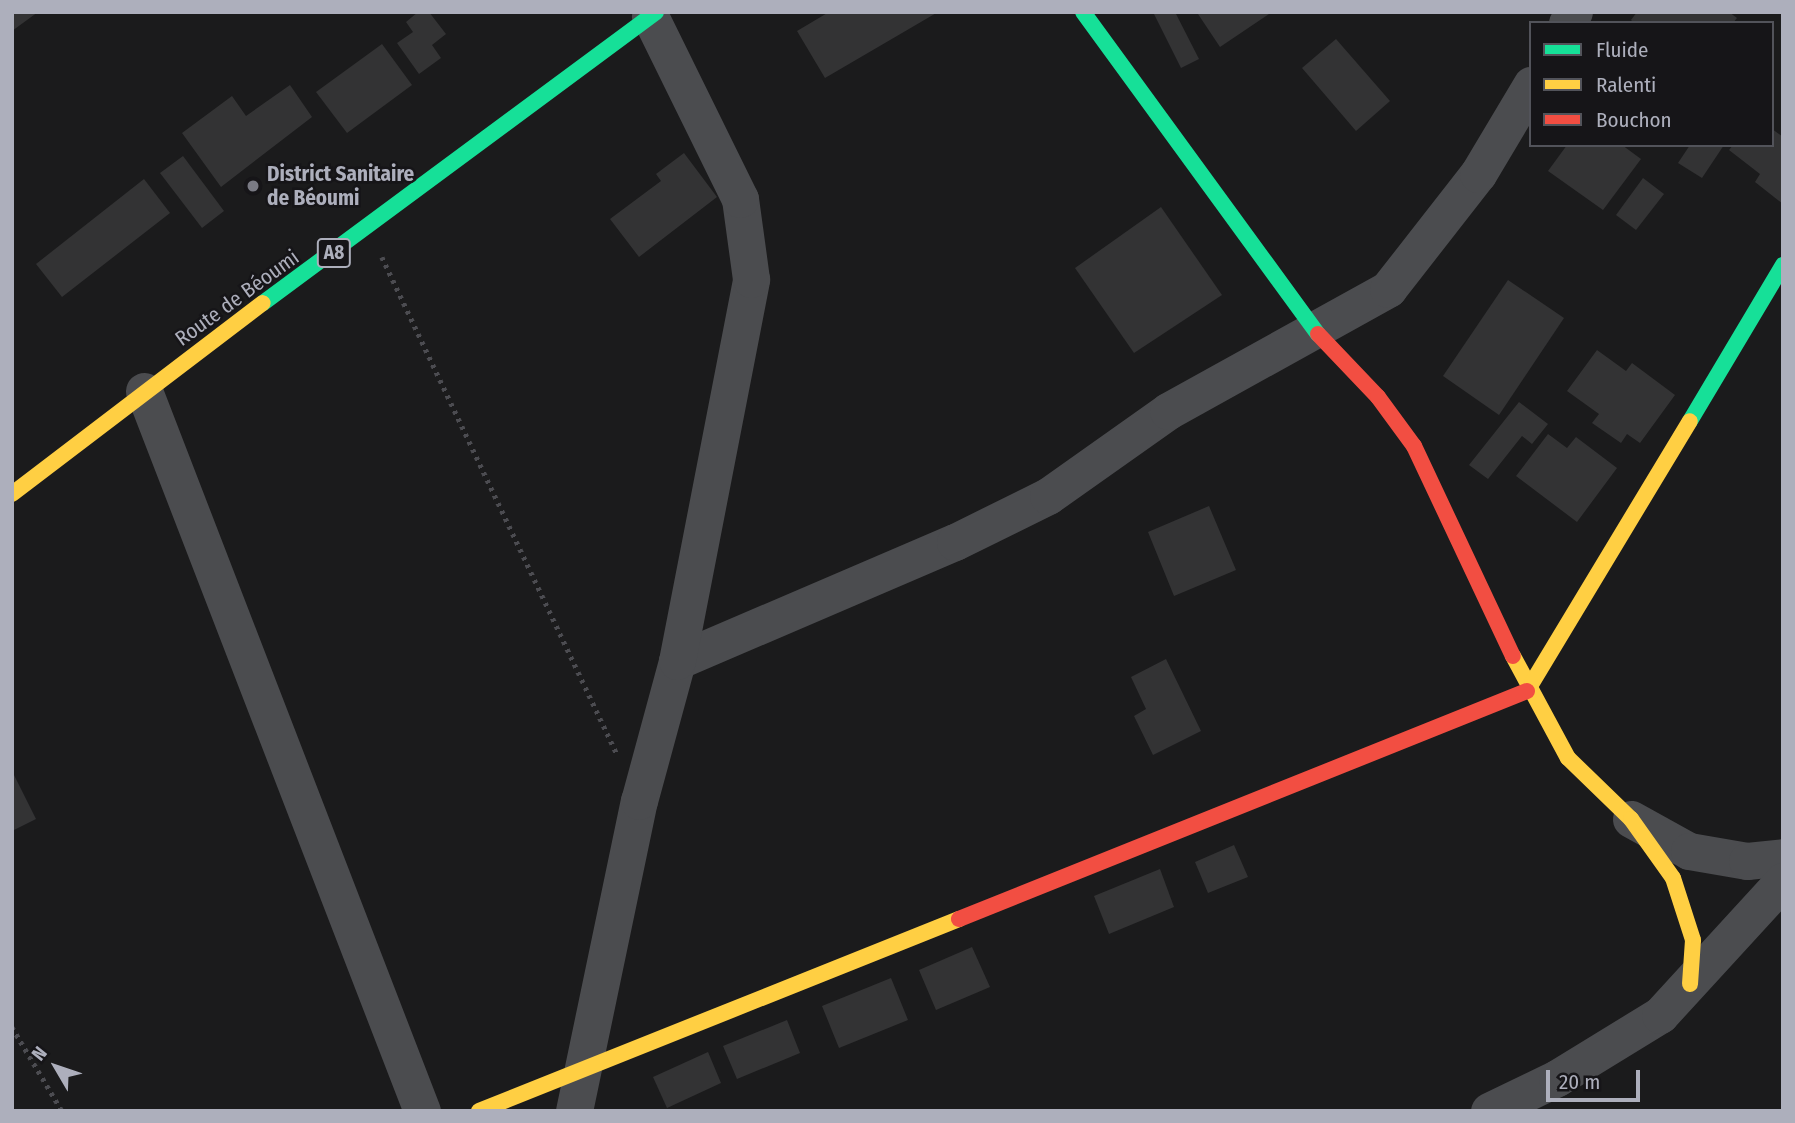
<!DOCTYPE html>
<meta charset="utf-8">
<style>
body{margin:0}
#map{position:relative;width:1795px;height:1123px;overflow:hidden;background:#1b1b1c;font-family:"Fira Sans Condensed",sans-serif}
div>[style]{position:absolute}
.building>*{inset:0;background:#333334}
.path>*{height:4.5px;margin-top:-2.25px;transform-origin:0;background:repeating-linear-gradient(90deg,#4c4c51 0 3.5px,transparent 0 8.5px)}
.street>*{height:37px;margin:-18.5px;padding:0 18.5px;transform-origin:18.5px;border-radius:18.5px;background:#4b4c4f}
.fast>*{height:16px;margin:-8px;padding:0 8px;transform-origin:8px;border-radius:8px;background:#16e098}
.slow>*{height:16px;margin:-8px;padding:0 8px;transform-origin:8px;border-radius:8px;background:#ffcf43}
.jam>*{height:16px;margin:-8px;padding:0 8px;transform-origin:8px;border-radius:8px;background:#f24e42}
.dots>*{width:19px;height:19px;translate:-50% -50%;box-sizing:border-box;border:4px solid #161518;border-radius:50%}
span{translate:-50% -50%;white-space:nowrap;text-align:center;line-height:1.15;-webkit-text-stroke:5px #161518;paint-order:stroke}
.shield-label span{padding:2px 5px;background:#161518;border:2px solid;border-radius:5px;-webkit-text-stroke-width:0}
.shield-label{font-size:19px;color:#adafbc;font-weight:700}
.poi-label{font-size:21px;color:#adafbc;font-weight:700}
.left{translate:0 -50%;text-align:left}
.street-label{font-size:21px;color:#adafbc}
.frame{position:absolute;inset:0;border:14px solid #adafbc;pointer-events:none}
.legend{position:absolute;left:1529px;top:21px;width:245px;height:126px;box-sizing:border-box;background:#161518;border:2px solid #52535a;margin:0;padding:9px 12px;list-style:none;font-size:21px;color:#adafbc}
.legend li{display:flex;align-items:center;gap:14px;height:35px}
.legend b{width:35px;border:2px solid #52535a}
.north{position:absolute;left:21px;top:1032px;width:70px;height:70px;-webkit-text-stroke:5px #161518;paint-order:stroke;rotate:309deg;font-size:19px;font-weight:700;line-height:28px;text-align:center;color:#adafbc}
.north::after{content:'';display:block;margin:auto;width:24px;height:32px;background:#adafbc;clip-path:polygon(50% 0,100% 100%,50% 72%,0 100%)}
.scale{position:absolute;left:1546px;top:1070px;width:94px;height:32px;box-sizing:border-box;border:4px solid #adafbc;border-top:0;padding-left:9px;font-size:21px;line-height:24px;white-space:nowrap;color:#adafbc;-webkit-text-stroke:5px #161518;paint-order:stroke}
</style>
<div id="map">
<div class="building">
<i style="clip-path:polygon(12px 12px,38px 12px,12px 31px)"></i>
<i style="clip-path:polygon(418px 12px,429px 12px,446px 34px,432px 45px,441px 58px,419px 74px,397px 43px,413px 32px,406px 22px)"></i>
<i style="clip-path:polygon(829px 12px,938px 12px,825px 78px,797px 31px)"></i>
<i style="clip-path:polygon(1158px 12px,1175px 12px,1199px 59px,1181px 68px,1154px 14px)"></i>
<i style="clip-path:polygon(1201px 12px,1272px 12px,1220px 47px,1198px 14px)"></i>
<i style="clip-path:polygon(1637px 12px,1729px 12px,1737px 18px,1733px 23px,1634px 23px,1631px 20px)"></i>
<i style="clip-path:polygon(1336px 39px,1390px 101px,1356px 131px,1302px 68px)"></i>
<i style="clip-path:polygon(382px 44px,412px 85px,347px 133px,316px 92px)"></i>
<i style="clip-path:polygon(290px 85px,312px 117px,221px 187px,182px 133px,232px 96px,246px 116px)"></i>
<i style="clip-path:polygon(1772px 129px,1783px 137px,1783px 204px,1755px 182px,1760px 174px,1729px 150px,1733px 145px,1772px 145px)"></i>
<i style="clip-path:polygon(1567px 145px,1622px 145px,1641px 159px,1603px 210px,1548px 171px)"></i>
<i style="clip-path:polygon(1690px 145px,1724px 145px,1702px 178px,1678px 163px)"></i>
<i style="clip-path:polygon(684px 153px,717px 197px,639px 257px,610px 219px,661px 181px,656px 174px)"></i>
<i style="clip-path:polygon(183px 156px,224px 211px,202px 228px,160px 173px)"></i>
<i style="clip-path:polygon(1643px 178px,1664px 194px,1636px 230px,1616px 215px)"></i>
<i style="clip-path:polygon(144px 179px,170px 213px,62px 297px,36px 264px)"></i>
<i style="clip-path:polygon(1161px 207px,1222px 295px,1134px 353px,1075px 268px)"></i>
<i style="clip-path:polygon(1508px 280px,1564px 318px,1499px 415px,1443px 376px)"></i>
<i style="clip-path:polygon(1597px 350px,1626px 371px,1632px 363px,1675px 395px,1640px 443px,1627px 434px,1621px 443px,1592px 423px,1599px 414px,1567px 391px)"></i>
<i style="clip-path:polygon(1519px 402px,1548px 424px,1532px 444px,1522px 436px,1488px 479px,1469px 465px)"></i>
<i style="clip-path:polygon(1548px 434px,1567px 448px,1576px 437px,1617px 468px,1577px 522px,1516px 476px)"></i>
<i style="clip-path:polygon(1209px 506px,1236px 570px,1174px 596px,1148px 532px)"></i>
<i style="clip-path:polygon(1166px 659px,1201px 731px,1153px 755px,1134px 716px,1146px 709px,1131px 677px)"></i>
<i style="clip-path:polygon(12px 771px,36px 819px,12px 831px)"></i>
<i style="clip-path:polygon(1234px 845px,1248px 877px,1208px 893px,1195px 862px)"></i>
<i style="clip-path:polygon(1160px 869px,1174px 907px,1109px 934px,1094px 896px)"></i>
<i style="clip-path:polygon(972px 947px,990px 987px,936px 1010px,919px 970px)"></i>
<i style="clip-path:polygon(891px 978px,908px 1020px,839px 1048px,822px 1006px)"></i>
<i style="clip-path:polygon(787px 1020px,800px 1053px,737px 1079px,723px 1046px)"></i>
<i style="clip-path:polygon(708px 1052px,721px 1083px,667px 1108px,653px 1077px)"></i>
</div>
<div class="path">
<i style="left:382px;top:257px;width:548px;rotate:64.7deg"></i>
<i style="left:12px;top:1027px;width:98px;rotate:59.2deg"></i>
</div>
<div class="street">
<i style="left:1567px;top:23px;width:13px;rotate:-58deg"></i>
<i style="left:144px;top:391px;width:772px;rotate:68.89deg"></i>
<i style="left:677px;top:661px;width:302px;rotate:-23.2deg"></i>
<i style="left:955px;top:542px;width:104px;rotate:-26.3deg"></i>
<i style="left:1048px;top:496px;width:147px;rotate:-35.3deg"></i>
<i style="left:1168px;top:411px;width:252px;rotate:-29deg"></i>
<i style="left:1388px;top:289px;width:146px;rotate:-52deg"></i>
<i style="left:1478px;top:174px;width:104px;rotate:-59.2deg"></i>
<i style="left:1631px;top:819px;width:66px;rotate:28.9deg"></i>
<i style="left:1689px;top:851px;width:59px;rotate:9.8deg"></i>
<i style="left:1747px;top:861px;width:36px;rotate:-6deg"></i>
<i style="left:574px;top:1111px;width:317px;rotate:-78.2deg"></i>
<i style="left:639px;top:801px;width:145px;rotate:-74.8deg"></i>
<i style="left:677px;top:661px;width:389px;rotate:-79deg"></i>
<i style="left:751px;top:279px;width:81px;rotate:-97.8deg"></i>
<i style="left:740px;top:199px;width:204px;rotate:-116.2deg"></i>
<i style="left:1489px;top:1111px;width:76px;rotate:-25.9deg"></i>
<i style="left:1557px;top:1078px;width:121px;rotate:-31.5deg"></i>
<i style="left:1660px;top:1015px;width:182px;rotate:-47.5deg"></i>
</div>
<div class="fast">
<i style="left:1083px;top:12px;width:399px;rotate:53.9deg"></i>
<i style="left:263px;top:303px;width:489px;rotate:-36.5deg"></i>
<i style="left:1690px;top:421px;width:182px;rotate:-59.2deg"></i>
</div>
<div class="slow">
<i style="left:12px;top:494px;width:315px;rotate:-37.3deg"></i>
<i style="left:1513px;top:656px;width:116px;rotate:61.7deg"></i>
<i style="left:1568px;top:758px;width:88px;rotate:44.1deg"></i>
<i style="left:1631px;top:819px;width:72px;rotate:54.6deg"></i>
<i style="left:1673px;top:878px;width:65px;rotate:72.1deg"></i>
<i style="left:1693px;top:940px;width:44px;rotate:93.9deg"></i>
<i style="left:1527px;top:691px;width:315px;rotate:-58.9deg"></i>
<i style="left:479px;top:1111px;width:517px;rotate:-21.8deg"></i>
</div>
<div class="jam">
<i style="left:1318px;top:334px;width:87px;rotate:46.4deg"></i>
<i style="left:1378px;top:397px;width:61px;rotate:53.7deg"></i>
<i style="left:1414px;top:446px;width:232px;rotate:64.8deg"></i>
<i style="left:959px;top:919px;width:612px;rotate:-21.87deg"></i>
</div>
<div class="dots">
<i style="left:253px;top:186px;background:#7a7b84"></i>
</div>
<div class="shield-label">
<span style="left:334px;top:253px">A8</span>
</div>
<div class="poi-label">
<span class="left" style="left:267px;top:186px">District Sanitaire<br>de Béoumi</span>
</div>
<div class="street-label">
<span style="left:237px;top:298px;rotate:-36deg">Route de Béoumi</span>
</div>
<div class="frame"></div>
<ul class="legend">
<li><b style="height:9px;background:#16e098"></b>Fluide</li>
<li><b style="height:9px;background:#ffcf43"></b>Ralenti</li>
<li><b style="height:9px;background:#f24e42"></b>Bouchon</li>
</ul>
<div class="north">N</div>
<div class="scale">20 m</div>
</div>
